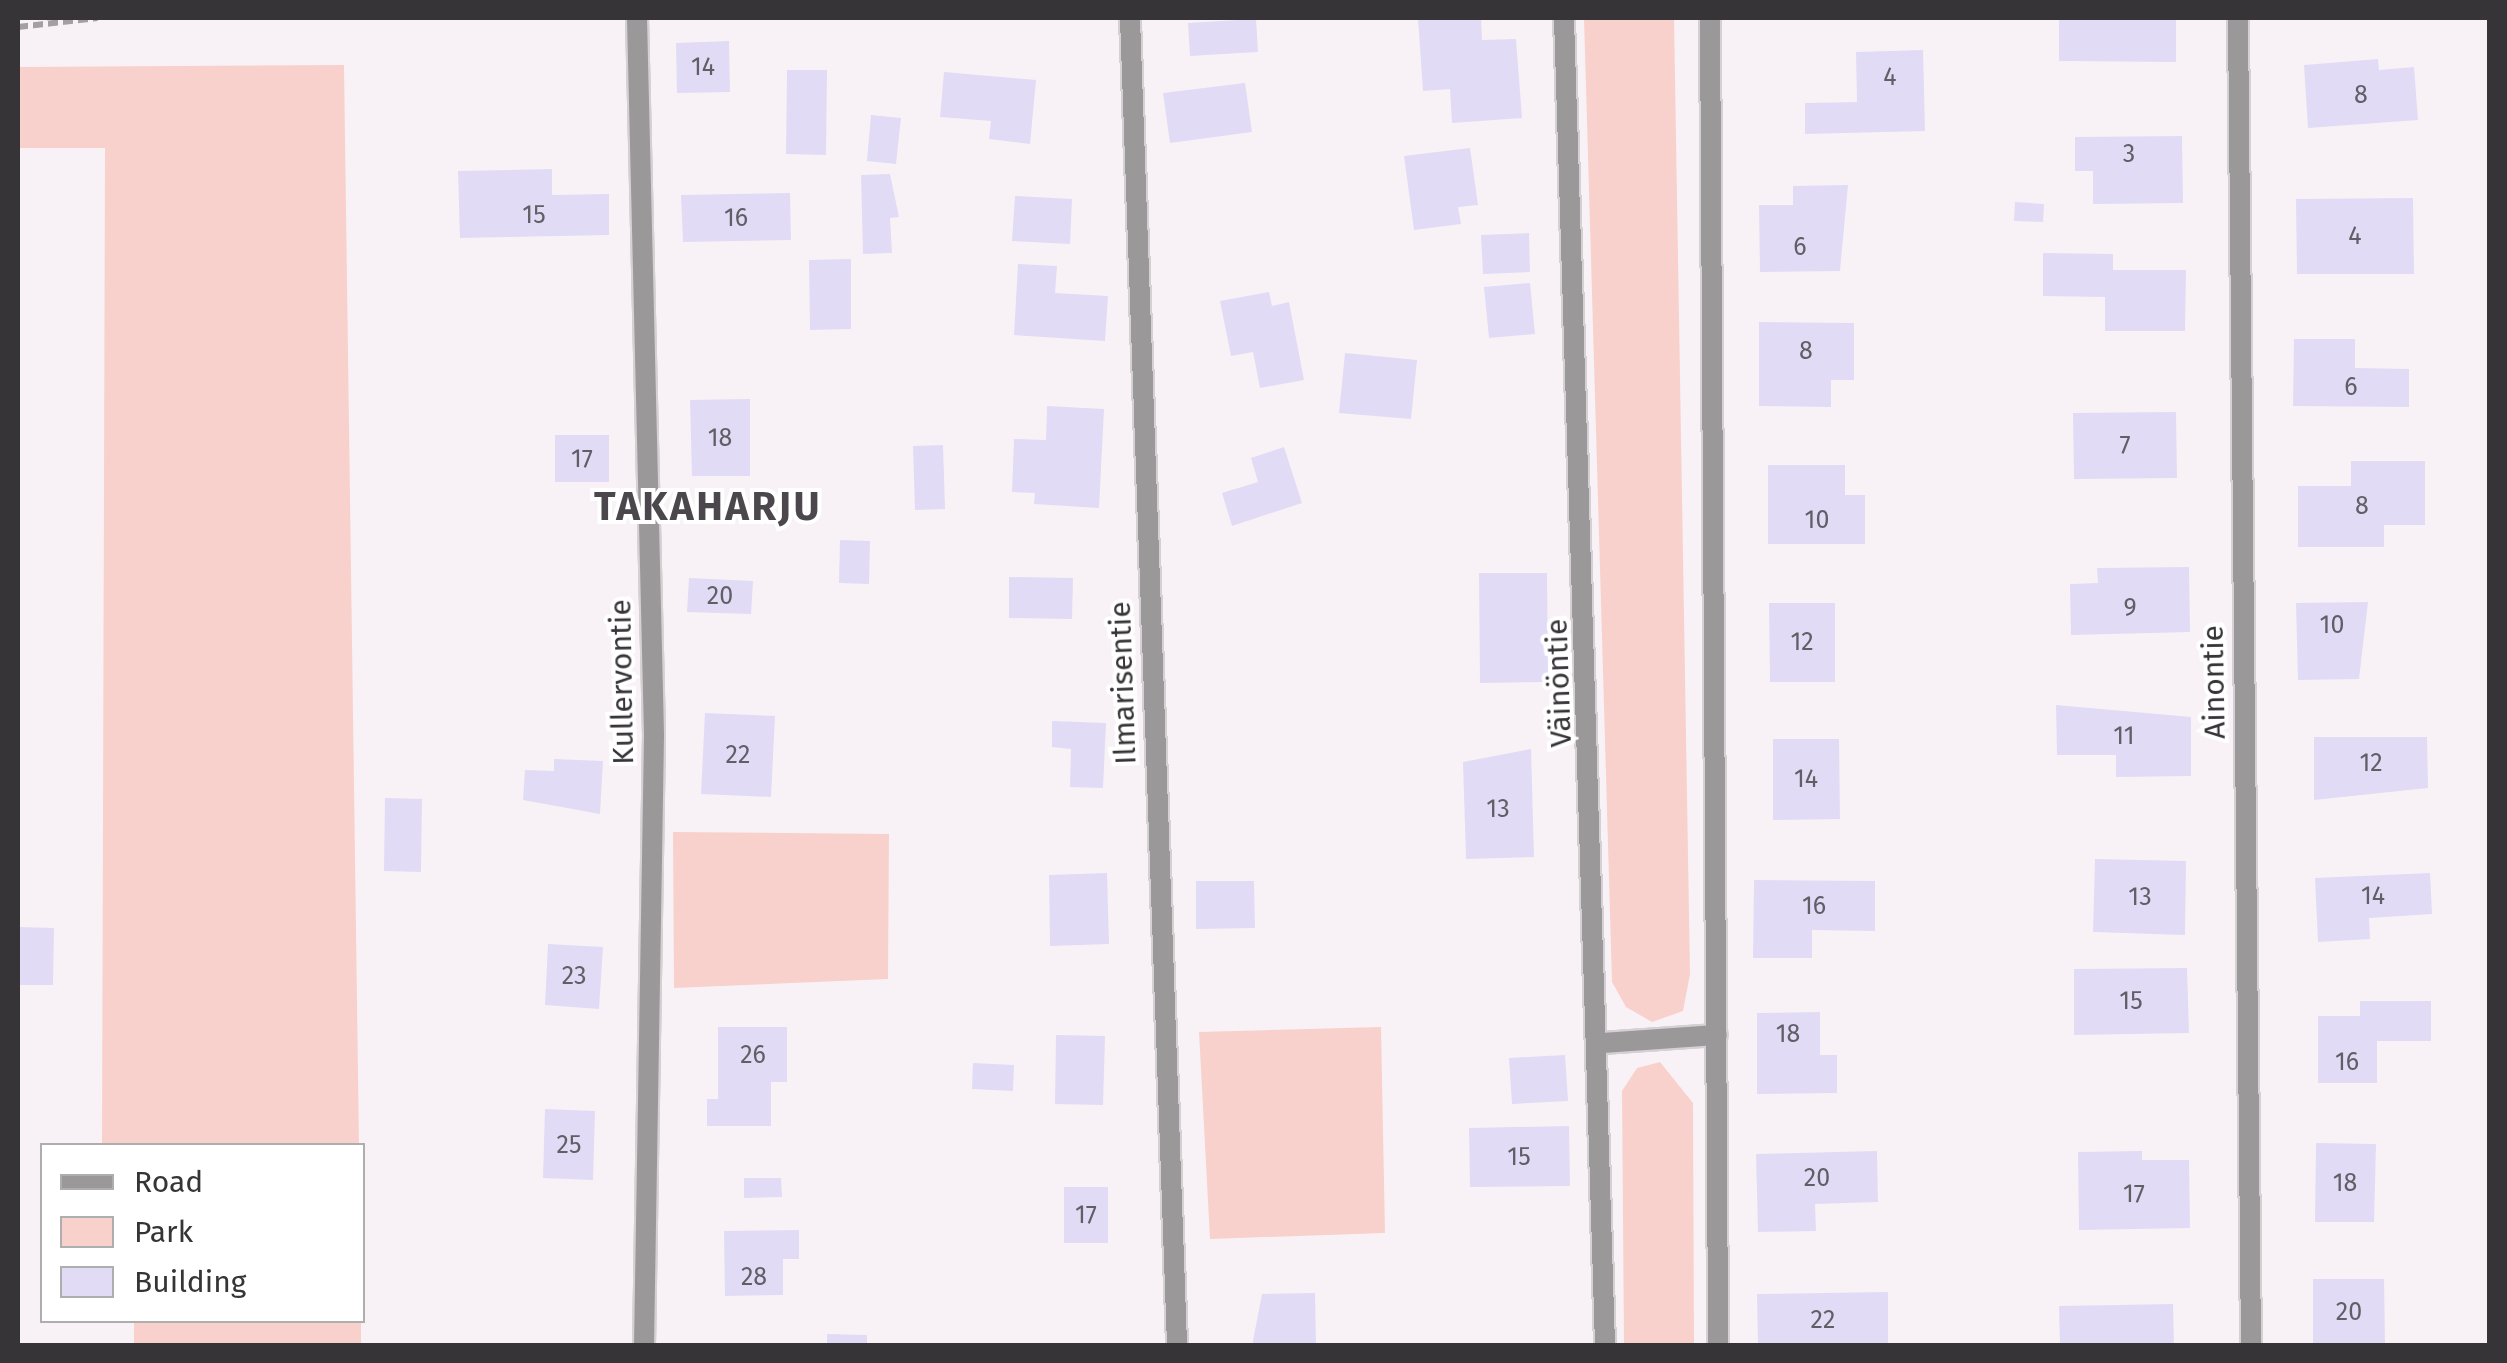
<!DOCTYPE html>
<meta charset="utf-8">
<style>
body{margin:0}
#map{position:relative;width:2507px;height:1363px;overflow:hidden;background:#f8f2f7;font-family:"Fira Sans",sans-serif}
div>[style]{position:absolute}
.green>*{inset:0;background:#f8d1cc}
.building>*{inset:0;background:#e1dbf6}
.path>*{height:6px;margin-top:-3px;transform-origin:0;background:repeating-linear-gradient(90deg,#a39fa2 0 10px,transparent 0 15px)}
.roads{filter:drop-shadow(2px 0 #d5d0d4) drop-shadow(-2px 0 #d5d0d4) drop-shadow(0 2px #d5d0d4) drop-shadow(0 -2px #d5d0d4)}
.minor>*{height:20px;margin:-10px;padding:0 10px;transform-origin:10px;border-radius:10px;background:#9b9899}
span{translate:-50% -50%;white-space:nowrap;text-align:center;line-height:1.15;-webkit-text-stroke:8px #fff;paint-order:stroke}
.number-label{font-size:25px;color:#615e66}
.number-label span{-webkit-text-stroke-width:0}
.street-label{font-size:30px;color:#363436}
.district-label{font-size:40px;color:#4c474c;font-weight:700;letter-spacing:2.5px}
.frame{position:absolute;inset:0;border:20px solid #363436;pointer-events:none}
.legend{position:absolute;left:40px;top:1143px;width:325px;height:180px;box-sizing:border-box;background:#fff;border:2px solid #afaeaf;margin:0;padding:12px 18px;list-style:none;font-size:30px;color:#363436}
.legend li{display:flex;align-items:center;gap:20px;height:50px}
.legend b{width:50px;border:2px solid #afaeaf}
</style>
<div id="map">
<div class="green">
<i style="clip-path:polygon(1584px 18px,1674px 18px,1690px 974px,1683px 1011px,1652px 1022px,1626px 1007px,1612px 982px)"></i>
<i style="clip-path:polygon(344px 65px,359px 1145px,102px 1145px,105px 148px,18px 148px,18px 67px)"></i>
<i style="clip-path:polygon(673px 832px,889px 834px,888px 979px,674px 988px)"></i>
<i style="clip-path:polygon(1381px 1027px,1385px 1233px,1210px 1239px,1199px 1032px)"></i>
<i style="clip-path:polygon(1660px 1062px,1693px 1103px,1694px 1345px,1624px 1345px,1622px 1091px,1637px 1068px)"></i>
<i style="clip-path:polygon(134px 1321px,361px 1321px,361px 1345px,134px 1345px)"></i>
</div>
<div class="building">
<i style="clip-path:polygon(1418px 18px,1481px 18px,1482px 40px,1516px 39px,1522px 118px,1452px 123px,1450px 89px,1423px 91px)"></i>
<i style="clip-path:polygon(2059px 18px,2176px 18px,2176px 62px,2059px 61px)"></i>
<i style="clip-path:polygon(1256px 19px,1258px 52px,1190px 56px,1188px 23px)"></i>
<i style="clip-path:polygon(729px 41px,730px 92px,677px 93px,676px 43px)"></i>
<i style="clip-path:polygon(1923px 50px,1925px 131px,1805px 134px,1805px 103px,1857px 102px,1856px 52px)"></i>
<i style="clip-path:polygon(2378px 59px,2379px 70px,2414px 67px,2418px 120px,2308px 128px,2304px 65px)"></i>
<i style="clip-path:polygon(787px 70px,827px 70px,826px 155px,786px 154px)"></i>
<i style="clip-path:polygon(944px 72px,1036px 80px,1030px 144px,989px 139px,991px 121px,940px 117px)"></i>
<i style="clip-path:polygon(1245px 83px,1252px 132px,1170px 143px,1163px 93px)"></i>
<i style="clip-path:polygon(871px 115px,901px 118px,896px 164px,867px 161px)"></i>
<i style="clip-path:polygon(2182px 136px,2183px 203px,2093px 204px,2093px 171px,2075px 171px,2075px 137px)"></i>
<i style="clip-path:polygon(1470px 148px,1478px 205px,1458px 207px,1461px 224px,1414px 230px,1404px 156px)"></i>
<i style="clip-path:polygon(552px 169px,552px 195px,609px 194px,609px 235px,460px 238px,458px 171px)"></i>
<i style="clip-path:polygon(890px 174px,899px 217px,890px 218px,892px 253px,863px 254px,861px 175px)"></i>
<i style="clip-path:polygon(1848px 185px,1840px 271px,1760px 272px,1759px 205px,1793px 205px,1793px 186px)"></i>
<i style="clip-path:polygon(790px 193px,791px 240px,683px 242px,681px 195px)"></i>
<i style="clip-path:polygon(1015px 196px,1072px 199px,1070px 244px,1012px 241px)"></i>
<i style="clip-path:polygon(2413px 198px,2414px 274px,2297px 274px,2296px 199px)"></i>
<i style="clip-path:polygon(2015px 202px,2044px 204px,2043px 222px,2014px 221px)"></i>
<i style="clip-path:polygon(1529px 233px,1530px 272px,1483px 274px,1481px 235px)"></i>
<i style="clip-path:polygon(2043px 253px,2113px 254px,2113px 270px,2186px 270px,2185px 331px,2105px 331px,2105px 297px,2043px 296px)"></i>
<i style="clip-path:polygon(851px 259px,851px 329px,810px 330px,809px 260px)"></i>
<i style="clip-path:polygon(1018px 264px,1057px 266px,1055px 293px,1108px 296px,1105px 341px,1014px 335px)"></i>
<i style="clip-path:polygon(1530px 283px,1535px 334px,1489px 338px,1484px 287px)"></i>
<i style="clip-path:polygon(1269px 292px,1272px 306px,1289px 302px,1304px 380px,1260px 388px,1253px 352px,1231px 356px,1220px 301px)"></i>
<i style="clip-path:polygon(1759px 322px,1854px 323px,1854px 380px,1831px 380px,1831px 407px,1759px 406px)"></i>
<i style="clip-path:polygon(2294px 339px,2355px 339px,2355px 368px,2409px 369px,2409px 407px,2293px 406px)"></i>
<i style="clip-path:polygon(1345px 353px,1417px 360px,1411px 419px,1339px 413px)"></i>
<i style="clip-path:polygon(750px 399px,750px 476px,692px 476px,690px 400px)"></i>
<i style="clip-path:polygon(1047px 406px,1104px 409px,1099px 508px,1034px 504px,1035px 493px,1012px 492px,1014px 439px,1046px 440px)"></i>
<i style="clip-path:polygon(2176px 412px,2177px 478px,2074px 479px,2073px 413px)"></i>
<i style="clip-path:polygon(555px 435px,609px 435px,609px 482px,555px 482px)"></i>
<i style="clip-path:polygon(943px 445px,945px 509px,915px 510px,913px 446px)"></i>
<i style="clip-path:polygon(1284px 447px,1302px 503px,1232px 526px,1222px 493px,1258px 482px,1251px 458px)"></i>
<i style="clip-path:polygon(2351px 461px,2425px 461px,2425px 525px,2384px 525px,2384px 547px,2298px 547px,2298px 486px,2351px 486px)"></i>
<i style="clip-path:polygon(1768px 465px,1845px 465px,1845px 495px,1865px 495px,1865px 544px,1768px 544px)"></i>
<i style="clip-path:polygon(840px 540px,870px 541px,869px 584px,839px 583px)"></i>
<i style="clip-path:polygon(2189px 567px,2190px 632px,2071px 635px,2070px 584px,2098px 583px,2097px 568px)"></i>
<i style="clip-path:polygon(1479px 573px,1547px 573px,1548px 682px,1480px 683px)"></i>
<i style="clip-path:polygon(1009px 577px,1073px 578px,1072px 619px,1009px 618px)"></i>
<i style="clip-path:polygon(689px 578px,753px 581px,751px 614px,687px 612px)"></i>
<i style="clip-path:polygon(2368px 602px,2359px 679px,2298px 680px,2296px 603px)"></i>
<i style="clip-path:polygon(1769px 603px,1835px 603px,1835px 682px,1770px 682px)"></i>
<i style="clip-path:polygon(2056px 705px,2191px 717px,2191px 776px,2116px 777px,2116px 755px,2057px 755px)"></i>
<i style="clip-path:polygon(705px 713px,775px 716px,771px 797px,701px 794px)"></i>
<i style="clip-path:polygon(1052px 721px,1106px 723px,1103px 788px,1070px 787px,1071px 749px,1052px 747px)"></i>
<i style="clip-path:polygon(2314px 737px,2427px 737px,2428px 788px,2314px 800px)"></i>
<i style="clip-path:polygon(1773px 739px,1839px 739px,1840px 819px,1773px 820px)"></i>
<i style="clip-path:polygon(1531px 749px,1534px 857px,1466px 859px,1463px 762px)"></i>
<i style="clip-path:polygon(554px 759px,603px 761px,600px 814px,523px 800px,525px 770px,554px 771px)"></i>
<i style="clip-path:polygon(385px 798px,422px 799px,421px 872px,384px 871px)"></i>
<i style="clip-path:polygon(2095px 859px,2186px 861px,2185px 935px,2093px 932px)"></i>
<i style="clip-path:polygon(1107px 873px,1109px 944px,1050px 946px,1049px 875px)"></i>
<i style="clip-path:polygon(2430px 873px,2432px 914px,2369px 918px,2370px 939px,2318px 942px,2315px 878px)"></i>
<i style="clip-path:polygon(1754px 880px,1875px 881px,1875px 931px,1812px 930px,1812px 958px,1753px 958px)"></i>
<i style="clip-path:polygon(1196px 881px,1254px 881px,1255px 928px,1196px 929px)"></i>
<i style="clip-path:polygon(18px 927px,54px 928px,53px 985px,18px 985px)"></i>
<i style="clip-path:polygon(548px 944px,603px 947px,599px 1009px,545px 1005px)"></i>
<i style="clip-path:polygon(2187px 968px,2189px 1033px,2074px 1035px,2074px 969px)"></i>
<i style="clip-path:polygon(2360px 1001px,2431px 1001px,2431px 1041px,2377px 1041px,2377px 1083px,2318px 1083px,2318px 1016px,2360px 1016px)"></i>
<i style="clip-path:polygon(1820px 1012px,1820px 1055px,1837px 1055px,1837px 1093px,1757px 1094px,1757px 1013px)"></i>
<i style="clip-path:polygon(718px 1027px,787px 1027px,787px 1082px,771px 1082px,771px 1126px,707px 1126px,707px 1099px,718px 1099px)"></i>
<i style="clip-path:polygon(1056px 1035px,1105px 1036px,1103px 1105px,1055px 1104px)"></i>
<i style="clip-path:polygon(1565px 1055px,1568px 1101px,1512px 1104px,1509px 1058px)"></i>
<i style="clip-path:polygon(973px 1063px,1014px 1065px,1013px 1091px,972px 1089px)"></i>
<i style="clip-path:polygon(545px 1109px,595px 1111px,593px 1180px,543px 1178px)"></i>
<i style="clip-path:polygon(1569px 1126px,1570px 1186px,1470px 1187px,1469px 1128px)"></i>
<i style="clip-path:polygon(2316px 1143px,2376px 1144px,2374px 1222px,2315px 1222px)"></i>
<i style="clip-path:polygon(1877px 1151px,1878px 1202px,1815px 1204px,1816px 1231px,1758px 1232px,1756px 1154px)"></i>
<i style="clip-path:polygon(2142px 1151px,2142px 1160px,2189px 1160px,2190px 1228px,2079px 1230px,2078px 1152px)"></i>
<i style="clip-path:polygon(744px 1178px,781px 1178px,782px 1197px,744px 1198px)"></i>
<i style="clip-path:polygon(1064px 1187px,1108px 1187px,1108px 1243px,1064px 1243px)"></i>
<i style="clip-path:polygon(799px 1230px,799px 1259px,783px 1259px,783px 1295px,725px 1296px,724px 1231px)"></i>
<i style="clip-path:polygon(2313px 1279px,2384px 1279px,2385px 1346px,2313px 1346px)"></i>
<i style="clip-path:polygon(1888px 1292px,1888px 1346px,1758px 1346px,1757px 1294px)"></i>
<i style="clip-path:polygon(1315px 1293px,1316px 1346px,1252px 1346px,1262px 1294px)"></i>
<i style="clip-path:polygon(2173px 1304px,2174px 1346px,2060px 1346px,2059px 1306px)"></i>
<i style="clip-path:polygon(827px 1334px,867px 1335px,867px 1346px,827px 1346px)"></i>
</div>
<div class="path">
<i style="left:18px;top:27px;width:80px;rotate:-6.5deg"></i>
</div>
<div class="roads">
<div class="minor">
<i style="left:637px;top:18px;width:718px;rotate:88.64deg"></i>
<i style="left:654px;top:736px;width:610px;rotate:90.94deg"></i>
<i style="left:1130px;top:18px;width:1329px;rotate:87.97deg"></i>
<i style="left:1564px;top:18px;width:1329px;rotate:88.23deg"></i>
<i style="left:1710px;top:18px;width:1328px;rotate:89.65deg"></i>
<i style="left:2238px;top:18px;width:1328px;rotate:89.44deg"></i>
<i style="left:1602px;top:1043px;width:115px;rotate:-4deg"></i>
</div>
</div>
<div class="number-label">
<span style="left:703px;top:67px">14</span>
<span style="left:1890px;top:77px">4</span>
<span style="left:2361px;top:95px">8</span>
<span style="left:2129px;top:154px">3</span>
<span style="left:534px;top:215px">15</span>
<span style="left:736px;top:218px">16</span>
<span style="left:2355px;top:236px">4</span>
<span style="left:1800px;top:247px">6</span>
<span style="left:1806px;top:351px">8</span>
<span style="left:2351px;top:387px">6</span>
<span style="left:720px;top:438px">18</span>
<span style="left:2125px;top:445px">7</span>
<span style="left:582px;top:459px">17</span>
<span style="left:2362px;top:506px">8</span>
<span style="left:1817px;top:520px">10</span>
<span style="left:720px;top:596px">20</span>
<span style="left:2130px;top:608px">9</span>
<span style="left:2332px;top:625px">10</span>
<span style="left:1802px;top:642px">12</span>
<span style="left:2124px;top:736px">11</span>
<span style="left:738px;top:755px">22</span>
<span style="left:2371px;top:763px">12</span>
<span style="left:1806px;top:779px">14</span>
<span style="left:1498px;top:809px">13</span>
<span style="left:2373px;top:896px">14</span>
<span style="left:2140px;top:897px">13</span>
<span style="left:1814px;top:906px">16</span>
<span style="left:574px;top:976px">23</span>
<span style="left:2131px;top:1001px">15</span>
<span style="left:1788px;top:1034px">18</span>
<span style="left:753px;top:1055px">26</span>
<span style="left:2347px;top:1062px">16</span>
<span style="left:569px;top:1145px">25</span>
<span style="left:1519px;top:1157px">15</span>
<span style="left:1817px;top:1178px">20</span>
<span style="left:2345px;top:1183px">18</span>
<span style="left:2134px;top:1194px">17</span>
<span style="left:1086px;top:1215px">17</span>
<span style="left:754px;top:1277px">28</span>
<span style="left:2349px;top:1312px">20</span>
<span style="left:1823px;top:1320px">22</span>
</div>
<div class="street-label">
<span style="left:622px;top:682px;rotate:-91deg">Kullervontie</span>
<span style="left:2214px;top:682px;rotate:-91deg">Ainontie</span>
<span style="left:1123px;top:683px;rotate:-92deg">Ilmarisentie</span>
<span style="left:1559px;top:683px;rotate:-92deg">Väinöntie</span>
</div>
<div class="district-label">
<span style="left:708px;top:507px">TAKAHARJU</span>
</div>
<div class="frame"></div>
<ul class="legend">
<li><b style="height:12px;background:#9b9899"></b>Road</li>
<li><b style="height:28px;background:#f8d1cc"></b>Park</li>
<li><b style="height:28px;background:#e1dbf6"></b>Building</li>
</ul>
</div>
